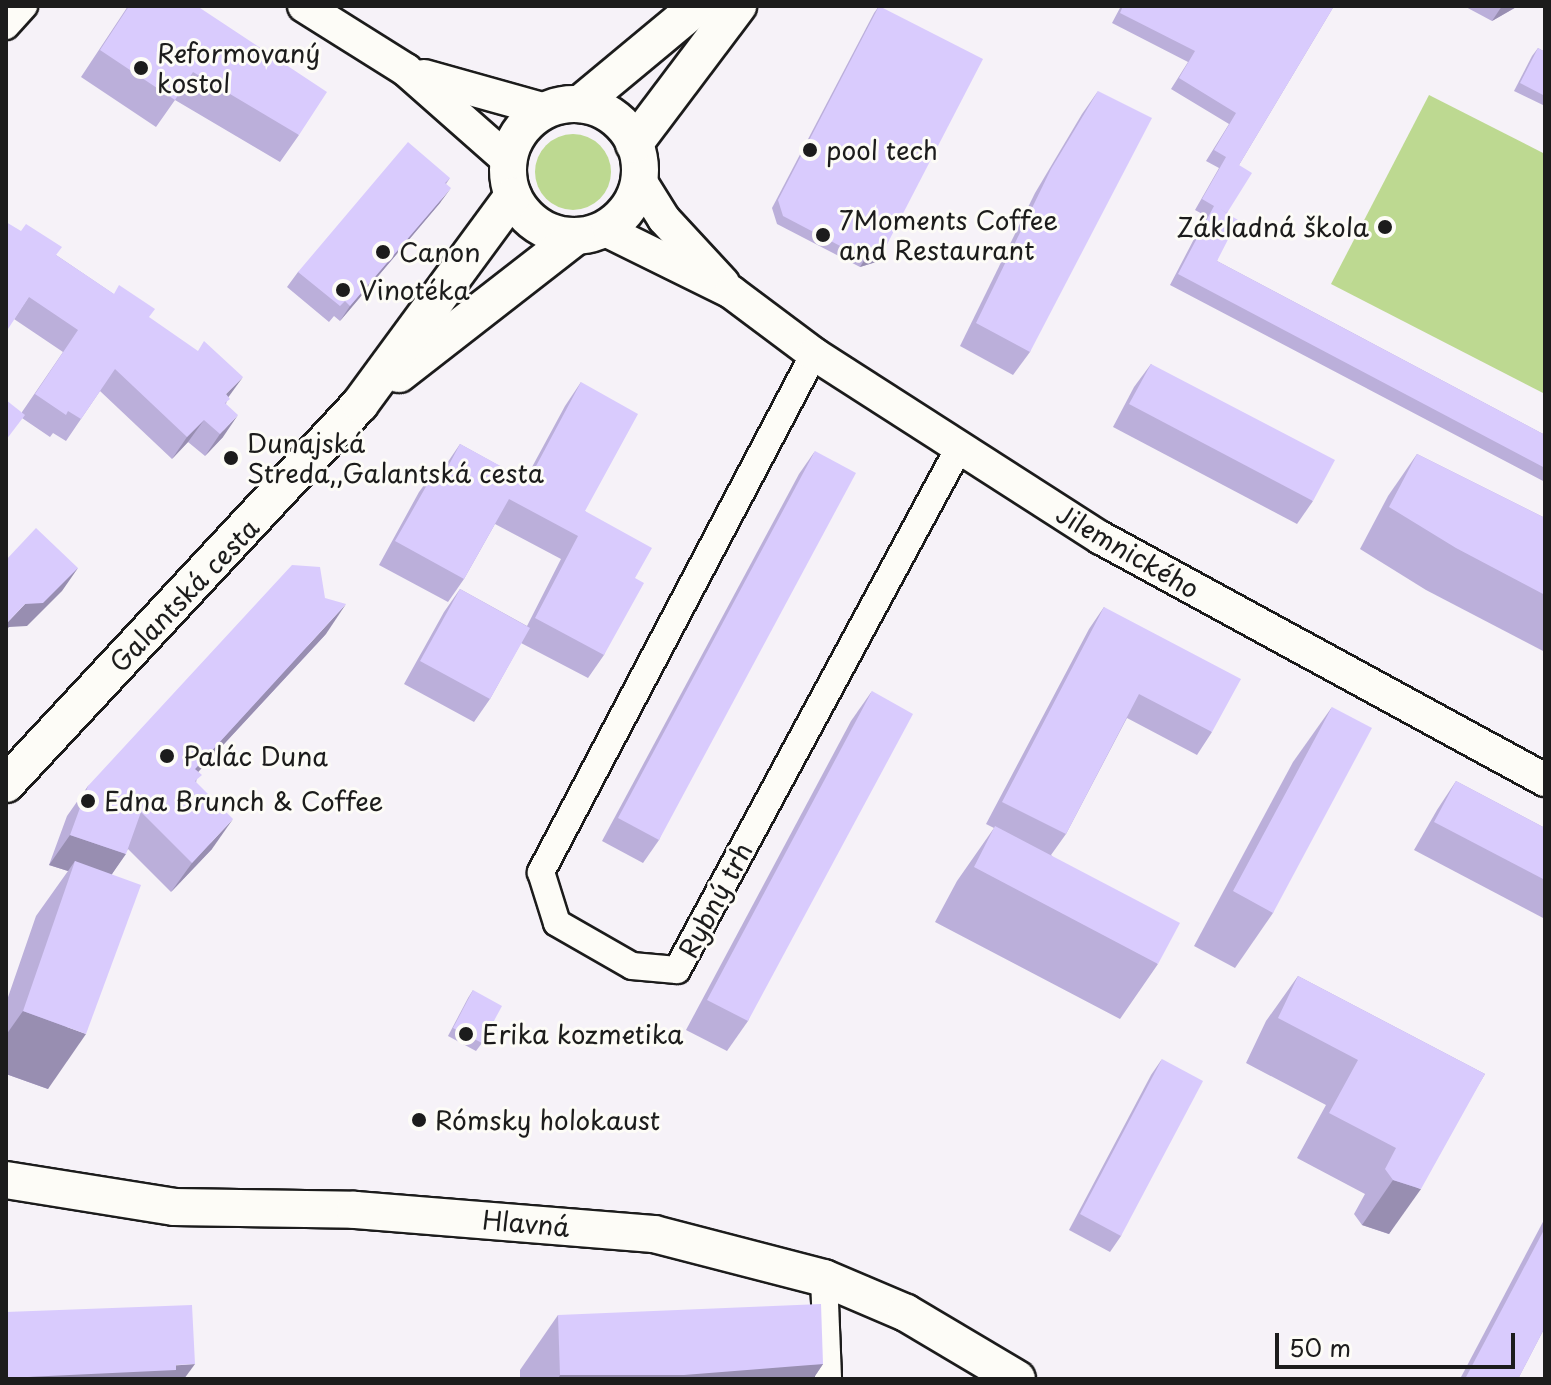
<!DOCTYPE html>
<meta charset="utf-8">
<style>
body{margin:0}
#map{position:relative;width:1551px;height:1385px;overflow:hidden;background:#f6f2f8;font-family:"Playpen Sans",sans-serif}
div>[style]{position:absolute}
.green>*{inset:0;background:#bdd991}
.round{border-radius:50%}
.roads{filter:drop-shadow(2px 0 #1c1c1c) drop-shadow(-2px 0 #1c1c1c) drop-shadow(0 2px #1c1c1c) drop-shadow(0 -2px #1c1c1c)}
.minor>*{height:26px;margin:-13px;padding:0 13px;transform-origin:13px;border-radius:13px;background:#fdfcf7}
.tertiary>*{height:32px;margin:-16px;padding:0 16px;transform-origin:16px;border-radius:16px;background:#fdfcf7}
.secondary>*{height:36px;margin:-18px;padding:0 18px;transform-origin:18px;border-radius:18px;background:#fdfcf7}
.secondary>.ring{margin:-18px;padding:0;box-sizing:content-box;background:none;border:36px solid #fdfcf7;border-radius:50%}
.wall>*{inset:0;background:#bbafda}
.shaded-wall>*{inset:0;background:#988eb1}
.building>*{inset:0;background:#d9cbfd}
.dots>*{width:22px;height:22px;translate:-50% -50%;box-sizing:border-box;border:4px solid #fdfcf7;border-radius:50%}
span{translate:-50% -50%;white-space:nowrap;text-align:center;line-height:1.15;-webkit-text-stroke:6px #fdfcf7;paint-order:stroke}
.poi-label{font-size:26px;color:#1c1c1c}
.left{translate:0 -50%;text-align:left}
.right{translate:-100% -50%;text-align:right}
.street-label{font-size:26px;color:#1c1c1c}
.frame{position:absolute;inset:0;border:8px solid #1c1c1c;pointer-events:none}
.scale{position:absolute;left:1275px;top:1333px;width:240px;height:36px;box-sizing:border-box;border:4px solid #1c1c1c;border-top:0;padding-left:10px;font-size:24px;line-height:28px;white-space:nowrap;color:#1c1c1c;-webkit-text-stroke:6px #fdfcf7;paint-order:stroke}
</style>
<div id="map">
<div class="green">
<i style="clip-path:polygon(1429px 95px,1545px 154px,1545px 394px,1331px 284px)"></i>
<i class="round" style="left:535px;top:134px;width:76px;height:76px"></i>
</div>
<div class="roads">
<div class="minor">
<i style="left:6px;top:26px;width:27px;rotate:-48deg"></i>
<i style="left:814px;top:354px;width:586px;rotate:117.79deg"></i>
<i style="left:541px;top:872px;width:53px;rotate:72.6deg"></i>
<i style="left:557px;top:923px;width:86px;rotate:29.8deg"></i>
<i style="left:632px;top:966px;width:45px;rotate:5.1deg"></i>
<i style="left:677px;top:970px;width:593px;rotate:-61.62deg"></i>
<i style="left:824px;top:1278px;width:101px;rotate:87.7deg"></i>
</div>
<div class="tertiary">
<i style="left:304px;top:6px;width:120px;rotate:32.1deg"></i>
<i style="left:406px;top:70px;width:136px;rotate:41.4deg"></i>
<i style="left:424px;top:76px;width:127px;rotate:15.6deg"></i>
<i style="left:639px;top:179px;width:47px;rotate:58deg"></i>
<i style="left:664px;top:219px;width:87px;rotate:47.3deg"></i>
<i style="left:603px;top:229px;width:143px;rotate:26.2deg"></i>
<i style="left:731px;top:292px;width:104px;rotate:36.8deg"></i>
<i style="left:814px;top:354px;width:341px;rotate:32.7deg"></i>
<i style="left:1101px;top:538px;width:506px;rotate:28.59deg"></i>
</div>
<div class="secondary">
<i style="left:580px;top:104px;width:153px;rotate:-39.7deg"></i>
<i class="ring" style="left:508px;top:104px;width:96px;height:96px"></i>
<i style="left:634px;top:144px;width:173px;rotate:-53deg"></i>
<i style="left:399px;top:374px;width:224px;rotate:-37.9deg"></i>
<i style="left:6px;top:784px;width:519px;rotate:-47.03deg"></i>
<i style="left:360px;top:404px;width:258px;rotate:-53.7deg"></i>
<i style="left:6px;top:1180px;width:170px;rotate:9.1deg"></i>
<i style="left:174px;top:1207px;width:181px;rotate:0.9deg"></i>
<i style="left:355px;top:1210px;width:300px;rotate:4.6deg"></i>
<i style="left:654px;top:1234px;width:176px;rotate:14.5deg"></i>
<i style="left:824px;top:1278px;width:89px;rotate:23.1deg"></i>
<i style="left:906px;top:1313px;width:129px;rotate:30.7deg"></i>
</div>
</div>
<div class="wall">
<i style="clip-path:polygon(128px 6px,197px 6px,299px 135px,280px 162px,175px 100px,156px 127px,81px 77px)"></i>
<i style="clip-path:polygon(879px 6px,876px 262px,860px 267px,777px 224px,772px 208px,874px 13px)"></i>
<i style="clip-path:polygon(1121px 6px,1334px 6px,1239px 165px,1227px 213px,1217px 261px,1545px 435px,1545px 482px,1170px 285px,1206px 216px,1195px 210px,1219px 168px,1206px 161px,1229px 124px,1171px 89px,1188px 62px,1112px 23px)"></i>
<i style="clip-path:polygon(1464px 6px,1518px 6px,1492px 21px)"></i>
<i style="clip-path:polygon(1538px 48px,1545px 52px,1545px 106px,1514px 91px,1532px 56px)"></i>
<i style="clip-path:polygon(1098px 91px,1030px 352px,1013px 375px,960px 346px,1035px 193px,1082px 114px)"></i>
<i style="clip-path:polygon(450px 178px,446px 184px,440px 203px,340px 321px,334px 316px,329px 322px,287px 287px,298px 272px)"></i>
<i style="clip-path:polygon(56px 255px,149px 318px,228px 397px,226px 404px,223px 437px,205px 456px,188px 442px,172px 459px,100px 391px,66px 441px,53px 433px,50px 437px,22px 418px,22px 412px,63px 352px,14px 319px)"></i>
<i style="clip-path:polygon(1151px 364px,1313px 501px,1297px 524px,1113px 427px,1134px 387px)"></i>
<i style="clip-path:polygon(581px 382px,585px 511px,635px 578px,604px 655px,588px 678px,521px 643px,490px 699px,474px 722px,404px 684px,444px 612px,460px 589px,527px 626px,561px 559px,495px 524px,464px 579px,448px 602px,379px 565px,419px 492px,436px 469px,441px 472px,460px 444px,525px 480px,565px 406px)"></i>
<i style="clip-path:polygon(815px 451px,659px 840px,643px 863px,602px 841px,799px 474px)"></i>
<i style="clip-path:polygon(1417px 454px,1545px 518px,1545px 652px,1426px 590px,1360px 549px,1388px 496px)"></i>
<i style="clip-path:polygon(1104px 607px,1212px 732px,1197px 755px,1127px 718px,1066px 834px,1051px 855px,1158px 964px,1120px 1019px,935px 922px,957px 881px,994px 828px,986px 824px,1089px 629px)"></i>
<i style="clip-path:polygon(326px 634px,198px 772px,196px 783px,212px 849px,171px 892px,128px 849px,112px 874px,48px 1089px,6px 1074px,6px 1003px,36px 916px,68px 871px,49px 865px,67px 816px,88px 786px)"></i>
<i style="clip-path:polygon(872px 691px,748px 1021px,727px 1051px,686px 1030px,851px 721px)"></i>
<i style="clip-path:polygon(1332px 707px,1273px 913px,1235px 968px,1194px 946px,1293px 762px)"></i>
<i style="clip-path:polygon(1456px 781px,1545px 828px,1545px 919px,1414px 850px,1437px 810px)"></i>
<i style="clip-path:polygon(1298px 976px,1485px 1074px,1389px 1234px,1362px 1225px,1354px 1214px,1365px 1194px,1297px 1158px,1326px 1105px,1246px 1063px,1266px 1021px)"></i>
<i style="clip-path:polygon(473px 990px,482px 1043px,476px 1051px,448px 1036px,468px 998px)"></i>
<i style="clip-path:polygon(1162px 1059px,1121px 1236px,1110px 1252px,1069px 1230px,1151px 1075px)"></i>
<i style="clip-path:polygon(1545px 1218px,1545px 1327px,1518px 1379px,1460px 1379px)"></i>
<i style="clip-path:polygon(558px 1315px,823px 1364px,813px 1379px,520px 1379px,520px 1370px)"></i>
</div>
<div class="shaded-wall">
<i style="clip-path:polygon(1502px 6px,1518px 6px,1492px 21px)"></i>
<i style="clip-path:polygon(451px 188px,440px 203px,340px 321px,350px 306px)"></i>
<i style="clip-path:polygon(882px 254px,876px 262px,860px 267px,865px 259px)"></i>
<i style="clip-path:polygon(243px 377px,227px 399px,226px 394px)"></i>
<i style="clip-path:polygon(238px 415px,223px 437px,205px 456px,220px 434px)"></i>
<i style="clip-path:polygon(204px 420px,188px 442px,172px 459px,187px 437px)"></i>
<i style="clip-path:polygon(78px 568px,62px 591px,27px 626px,9px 627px,6px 630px,6px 624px,25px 604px)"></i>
<i style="clip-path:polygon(346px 604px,326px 634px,174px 798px,195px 769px)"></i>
<i style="clip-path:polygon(233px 819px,212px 849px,171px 892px,192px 863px)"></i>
<i style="clip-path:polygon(70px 835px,126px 854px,105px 884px,75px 861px,68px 871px,49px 865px)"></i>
<i style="clip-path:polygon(23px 1011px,86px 1034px,48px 1089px,6px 1074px,6px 1035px)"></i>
<i style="clip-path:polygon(1393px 1180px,1421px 1189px,1389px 1234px,1362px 1225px)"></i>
<i style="clip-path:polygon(195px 1364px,184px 1379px,6px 1379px,6px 1378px)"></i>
<i style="clip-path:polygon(823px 1364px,813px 1379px,558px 1379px,560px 1375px)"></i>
</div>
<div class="building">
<i style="clip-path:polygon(129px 6px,197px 6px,327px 92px,299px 135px,193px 72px,175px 100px,100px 50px)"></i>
<i style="clip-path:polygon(879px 6px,983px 59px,882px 254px,865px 259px,783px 216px,778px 200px)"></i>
<i style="clip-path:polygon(1123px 6px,1334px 6px,1239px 165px,1252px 173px,1227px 213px,1220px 209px,1238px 220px,1217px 261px,1545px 435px,1545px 468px,1178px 274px,1214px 206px,1202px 199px,1226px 157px,1214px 150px,1236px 113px,1179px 78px,1195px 51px,1120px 13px)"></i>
<i style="clip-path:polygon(1538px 48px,1545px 52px,1545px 96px,1520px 83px)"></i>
<i style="clip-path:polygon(1098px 91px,1152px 118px,1030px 352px,976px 323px,1051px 169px)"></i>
<i style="clip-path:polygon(408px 142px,450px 178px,445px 183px,451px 188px,350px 306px,345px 301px,340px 306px,298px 272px)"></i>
<i style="clip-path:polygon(6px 222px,21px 231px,26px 224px,62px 247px,56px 255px,114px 294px,119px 285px,155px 309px,149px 317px,198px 351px,204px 341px,243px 377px,226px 394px,230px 399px,225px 403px,238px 415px,220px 434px,204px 420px,187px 437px,115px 369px,81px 419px,68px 411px,66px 415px,35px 394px,78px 330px,29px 297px,6px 332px)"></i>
<i style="clip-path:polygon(1151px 364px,1335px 460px,1313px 501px,1129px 404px)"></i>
<i style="clip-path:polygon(581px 382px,638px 414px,585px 511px,652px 548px,635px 578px,644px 583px,604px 655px,535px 618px,578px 536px,509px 499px,464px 579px,395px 541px,436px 469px,444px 474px,460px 444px,528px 481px)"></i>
<i style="clip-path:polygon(6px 400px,25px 415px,6px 440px)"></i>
<i style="clip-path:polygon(815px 451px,856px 473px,659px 840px,618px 818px)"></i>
<i style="clip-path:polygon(1417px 454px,1545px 518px,1545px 595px,1456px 548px,1389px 507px)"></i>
<i style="clip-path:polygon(36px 528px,78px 568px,43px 603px,25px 604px,6px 624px,6px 560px)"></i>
<i style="clip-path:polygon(292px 565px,320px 567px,325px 598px,346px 604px,195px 769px,202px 775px,195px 781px,233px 819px,192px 863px,141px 812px,126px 854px,70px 835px,88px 786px)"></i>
<i style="clip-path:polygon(460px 589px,530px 628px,490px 699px,420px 661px)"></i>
<i style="clip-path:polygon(1104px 607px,1241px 679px,1212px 732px,1139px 694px,1066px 834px,1002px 802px)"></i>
<i style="clip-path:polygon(872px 691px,913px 714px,748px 1021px,707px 1000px)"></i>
<i style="clip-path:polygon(1332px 707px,1372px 728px,1273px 913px,1233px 891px)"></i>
<i style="clip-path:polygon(1456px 781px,1545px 828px,1545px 880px,1434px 822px)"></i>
<i style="clip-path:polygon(995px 826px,1180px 923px,1158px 964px,974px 867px)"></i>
<i style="clip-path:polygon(75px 861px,141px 885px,86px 1034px,23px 1011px)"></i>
<i style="clip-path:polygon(1298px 976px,1485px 1074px,1421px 1189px,1393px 1180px,1385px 1169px,1396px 1148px,1329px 1113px,1358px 1060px,1278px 1018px)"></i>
<i style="clip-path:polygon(473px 990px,502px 1006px,482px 1043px,453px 1028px)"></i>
<i style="clip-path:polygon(1162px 1059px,1203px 1081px,1121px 1236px,1080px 1214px)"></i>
<i style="clip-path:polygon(1545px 1228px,1545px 1327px,1518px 1379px,1465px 1379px)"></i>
<i style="clip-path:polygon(821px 1304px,823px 1364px,684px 1375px,560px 1375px,558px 1315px)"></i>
<i style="clip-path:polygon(192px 1305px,195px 1364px,176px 1365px,176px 1370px,6px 1378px,6px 1312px)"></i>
</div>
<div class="dots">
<i style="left:141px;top:68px;background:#1c1c1c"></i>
<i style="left:810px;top:150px;background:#1c1c1c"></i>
<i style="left:1385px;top:227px;background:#1c1c1c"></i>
<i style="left:823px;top:235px;background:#1c1c1c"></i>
<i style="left:383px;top:252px;background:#1c1c1c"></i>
<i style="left:343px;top:290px;background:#1c1c1c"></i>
<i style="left:231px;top:458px;background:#1c1c1c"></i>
<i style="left:167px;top:756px;background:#1c1c1c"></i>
<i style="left:88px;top:801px;background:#1c1c1c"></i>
<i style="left:466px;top:1034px;background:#1c1c1c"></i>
<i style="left:419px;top:1120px;background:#1c1c1c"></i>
</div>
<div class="poi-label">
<span class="left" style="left:157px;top:68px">Reformovaný<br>kostol</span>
<span class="left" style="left:826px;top:150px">pool tech</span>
<span class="left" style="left:839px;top:235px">7Moments Coffee<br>and Restaurant</span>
<span class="right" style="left:1369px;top:227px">Základná škola</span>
<span class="left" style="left:399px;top:252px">Canon</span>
<span class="left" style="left:359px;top:290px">Vinotéka</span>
<span class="left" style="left:247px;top:458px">Dunajská<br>Streda,,Galantská cesta</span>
<span class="left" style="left:183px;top:756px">Palác Duna</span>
<span class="left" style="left:104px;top:801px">Edna Brunch &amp; Coffee</span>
<span class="left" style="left:482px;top:1034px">Erika kozmetika</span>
<span class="left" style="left:435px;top:1120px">Rómsky holokaust</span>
</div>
<div class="street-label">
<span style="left:1128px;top:551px;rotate:30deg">Jilemnického</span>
<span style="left:184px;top:595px;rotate:-46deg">Galantská cesta</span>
<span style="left:715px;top:900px;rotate:-62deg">Rybný trh</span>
<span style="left:526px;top:1223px;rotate:5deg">Hlavná</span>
</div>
<div class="frame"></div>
<div class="scale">50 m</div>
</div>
